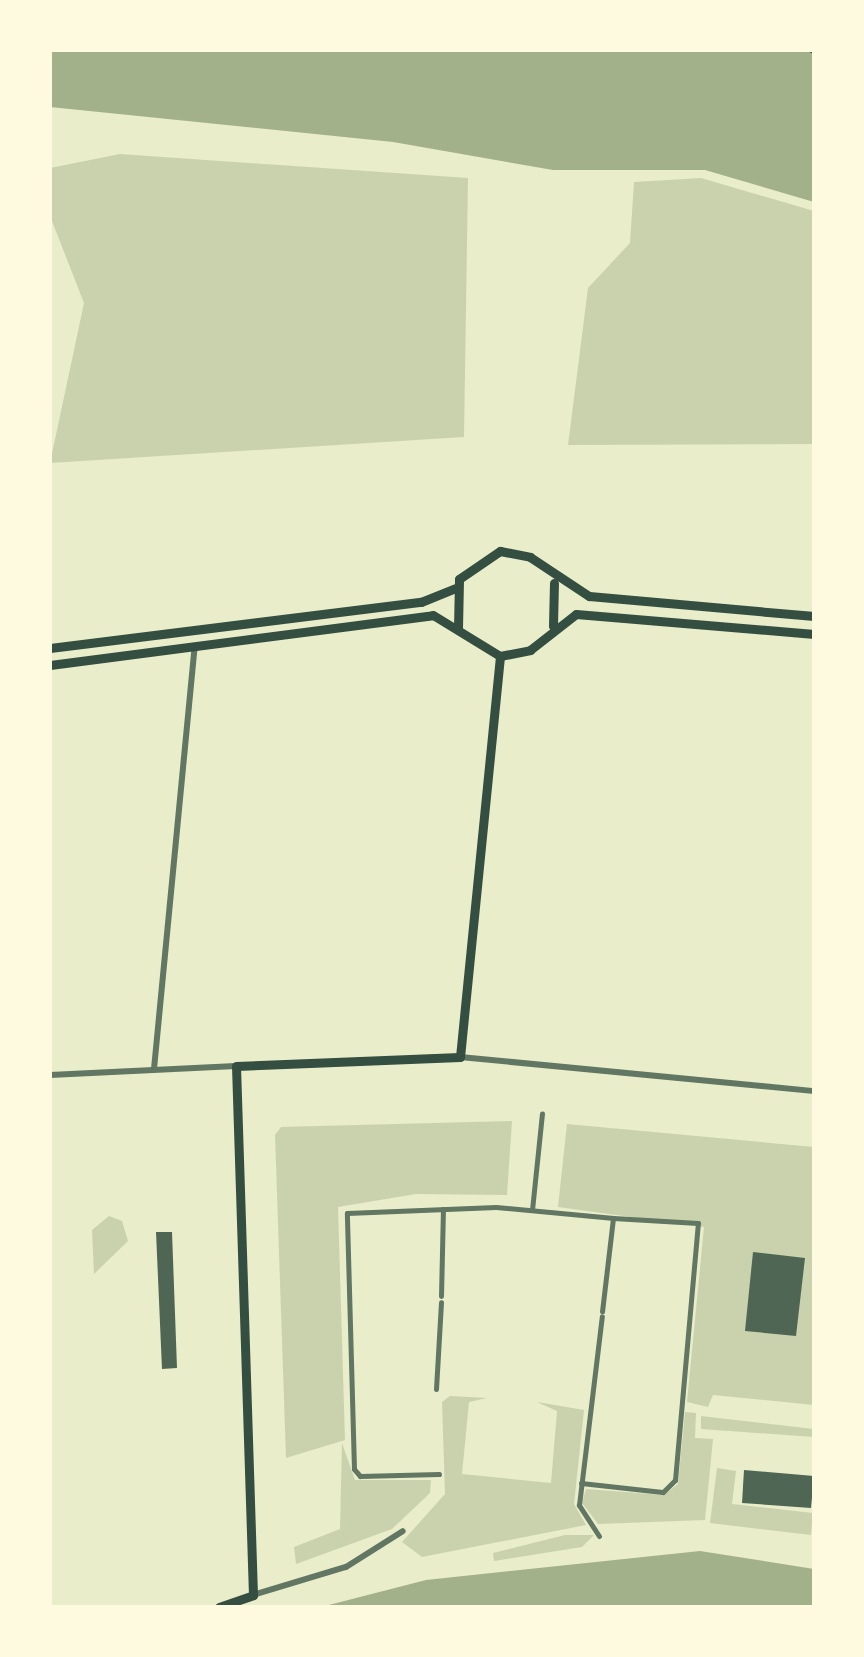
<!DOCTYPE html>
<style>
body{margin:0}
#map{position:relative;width:864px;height:1657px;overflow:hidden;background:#e9edc9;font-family:Rubik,sans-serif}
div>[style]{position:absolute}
.green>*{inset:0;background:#cad2ad}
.water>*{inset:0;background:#a3b18a}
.building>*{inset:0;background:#4f6655}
.path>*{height:2.5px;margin:-1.25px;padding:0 1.25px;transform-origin:1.25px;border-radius:1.25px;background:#344e41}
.pedestrian>*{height:5px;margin:-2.5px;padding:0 2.5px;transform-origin:2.5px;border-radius:2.5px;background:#617663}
.minor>*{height:6px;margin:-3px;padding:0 3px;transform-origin:3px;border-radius:3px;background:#617663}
.secondary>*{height:9px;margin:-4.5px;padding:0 4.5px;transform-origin:4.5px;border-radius:4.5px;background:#344e41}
span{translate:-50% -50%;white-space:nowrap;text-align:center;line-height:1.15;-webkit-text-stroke:10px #fefae0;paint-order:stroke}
.frame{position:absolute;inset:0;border:52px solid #fefae0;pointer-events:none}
</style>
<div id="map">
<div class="green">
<i style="clip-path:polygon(120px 154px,468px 178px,464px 437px,50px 463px,84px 303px,50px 216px,50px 168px)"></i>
<i style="clip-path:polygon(701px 178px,814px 211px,814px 444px,568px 445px,588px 288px,630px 243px,634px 182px)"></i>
<i style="clip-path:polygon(512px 1121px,507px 1195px,416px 1194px,338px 1207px,345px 1440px,286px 1458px,275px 1135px,281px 1127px)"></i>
<i style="clip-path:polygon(567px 1124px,814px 1147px,814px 1405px,713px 1395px,708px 1407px,687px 1402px,704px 1227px,558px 1207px)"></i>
<i style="clip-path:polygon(109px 1216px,122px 1221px,128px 1241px,94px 1274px,92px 1230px)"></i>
<i style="clip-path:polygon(450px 1396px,487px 1398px,469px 1402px,462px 1474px,551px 1483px,557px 1411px,537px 1402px,584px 1410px,574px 1504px,586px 1525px,422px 1557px,402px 1542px,445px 1494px,442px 1402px)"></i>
<i style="clip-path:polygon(685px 1412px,696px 1413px,695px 1438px,713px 1439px,705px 1520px,598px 1524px,582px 1503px,586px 1489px,664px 1495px,678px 1484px)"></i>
<i style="clip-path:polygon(701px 1416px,814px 1429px,814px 1437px,701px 1429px)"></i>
<i style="clip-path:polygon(342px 1443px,355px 1480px,431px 1480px,430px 1493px,392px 1529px,296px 1564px,294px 1547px,340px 1529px)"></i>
<i style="clip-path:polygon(717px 1468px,736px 1471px,732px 1504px,813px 1513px,811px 1535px,710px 1523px)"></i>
<i style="clip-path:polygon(565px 1535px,594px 1535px,582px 1547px,494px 1561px,493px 1553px)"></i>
</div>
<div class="water">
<i style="clip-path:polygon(50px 50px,814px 50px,814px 202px,705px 170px,553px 170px,393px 142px,50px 107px)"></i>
<i style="clip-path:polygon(700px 1551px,814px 1569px,814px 1607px,321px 1607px,426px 1580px)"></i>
</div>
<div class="building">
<i style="clip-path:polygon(156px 1232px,172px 1232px,177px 1368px,162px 1369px)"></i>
<i style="clip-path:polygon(753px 1252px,805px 1258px,796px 1336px,745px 1331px)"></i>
<i style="clip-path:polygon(744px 1470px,814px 1476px,811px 1508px,742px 1503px)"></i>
</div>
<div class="path">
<i style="left:809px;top:50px;width:5px;rotate:22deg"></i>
</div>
<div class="pedestrian">
<i style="left:532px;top:1210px;width:97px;rotate:-84.1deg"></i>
<i style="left:441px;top:1296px;width:87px;rotate:-88.7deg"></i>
<i style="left:436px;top:1389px;width:87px;rotate:-86.7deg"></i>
<i style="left:439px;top:1474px;width:79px;rotate:178.5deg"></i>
<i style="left:360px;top:1476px;width:9px;rotate:-131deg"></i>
<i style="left:354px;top:1469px;width:256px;rotate:-91.6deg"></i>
<i style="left:347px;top:1213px;width:149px;rotate:-2.3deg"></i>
<i style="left:496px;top:1207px;width:118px;rotate:5.4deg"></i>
<i style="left:581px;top:1483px;width:82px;rotate:6.3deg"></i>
<i style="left:663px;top:1492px;width:17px;rotate:-45deg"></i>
<i style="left:675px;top:1480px;width:258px;rotate:-84.9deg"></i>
<i style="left:698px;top:1223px;width:85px;rotate:-176.6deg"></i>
<i style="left:613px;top:1218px;width:94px;rotate:96.7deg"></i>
<i style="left:599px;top:1536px;width:37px;rotate:-123deg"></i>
<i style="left:579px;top:1505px;width:190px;rotate:-83.1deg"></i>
</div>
<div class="minor">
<i style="left:460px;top:1057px;width:356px;rotate:5.5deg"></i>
<i style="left:154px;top:1069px;width:425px;rotate:-84.5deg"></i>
<i style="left:50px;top:1075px;width:186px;rotate:-2.8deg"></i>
<i style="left:253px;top:1595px;width:97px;rotate:-16.8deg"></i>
<i style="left:346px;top:1567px;width:67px;rotate:-32.3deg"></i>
</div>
<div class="secondary">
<i style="left:553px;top:626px;width:43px;rotate:-88.7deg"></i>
<i style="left:458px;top:628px;width:49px;rotate:-88.8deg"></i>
<i style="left:459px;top:579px;width:50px;rotate:-34.3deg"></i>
<i style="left:500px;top:551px;width:31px;rotate:11deg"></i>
<i style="left:530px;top:557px;width:71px;rotate:33.5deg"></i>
<i style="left:589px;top:596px;width:226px;rotate:5.1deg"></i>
<i style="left:50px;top:648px;width:374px;rotate:-7.1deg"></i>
<i style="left:421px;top:602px;width:37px;rotate:-22deg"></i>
<i style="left:50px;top:665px;width:386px;rotate:-7.4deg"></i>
<i style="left:433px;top:615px;width:79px;rotate:31.5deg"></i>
<i style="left:500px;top:656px;width:31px;rotate:-11deg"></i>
<i style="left:530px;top:650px;width:58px;rotate:-38deg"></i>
<i style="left:576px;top:614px;width:239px;rotate:4.8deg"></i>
<i style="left:219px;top:1607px;width:36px;rotate:-19deg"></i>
<i style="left:253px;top:1595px;width:529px;rotate:-91.84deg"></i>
<i style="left:236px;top:1066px;width:224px;rotate:-2.3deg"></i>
<i style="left:460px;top:1057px;width:403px;rotate:-84.3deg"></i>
</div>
<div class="frame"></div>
</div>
